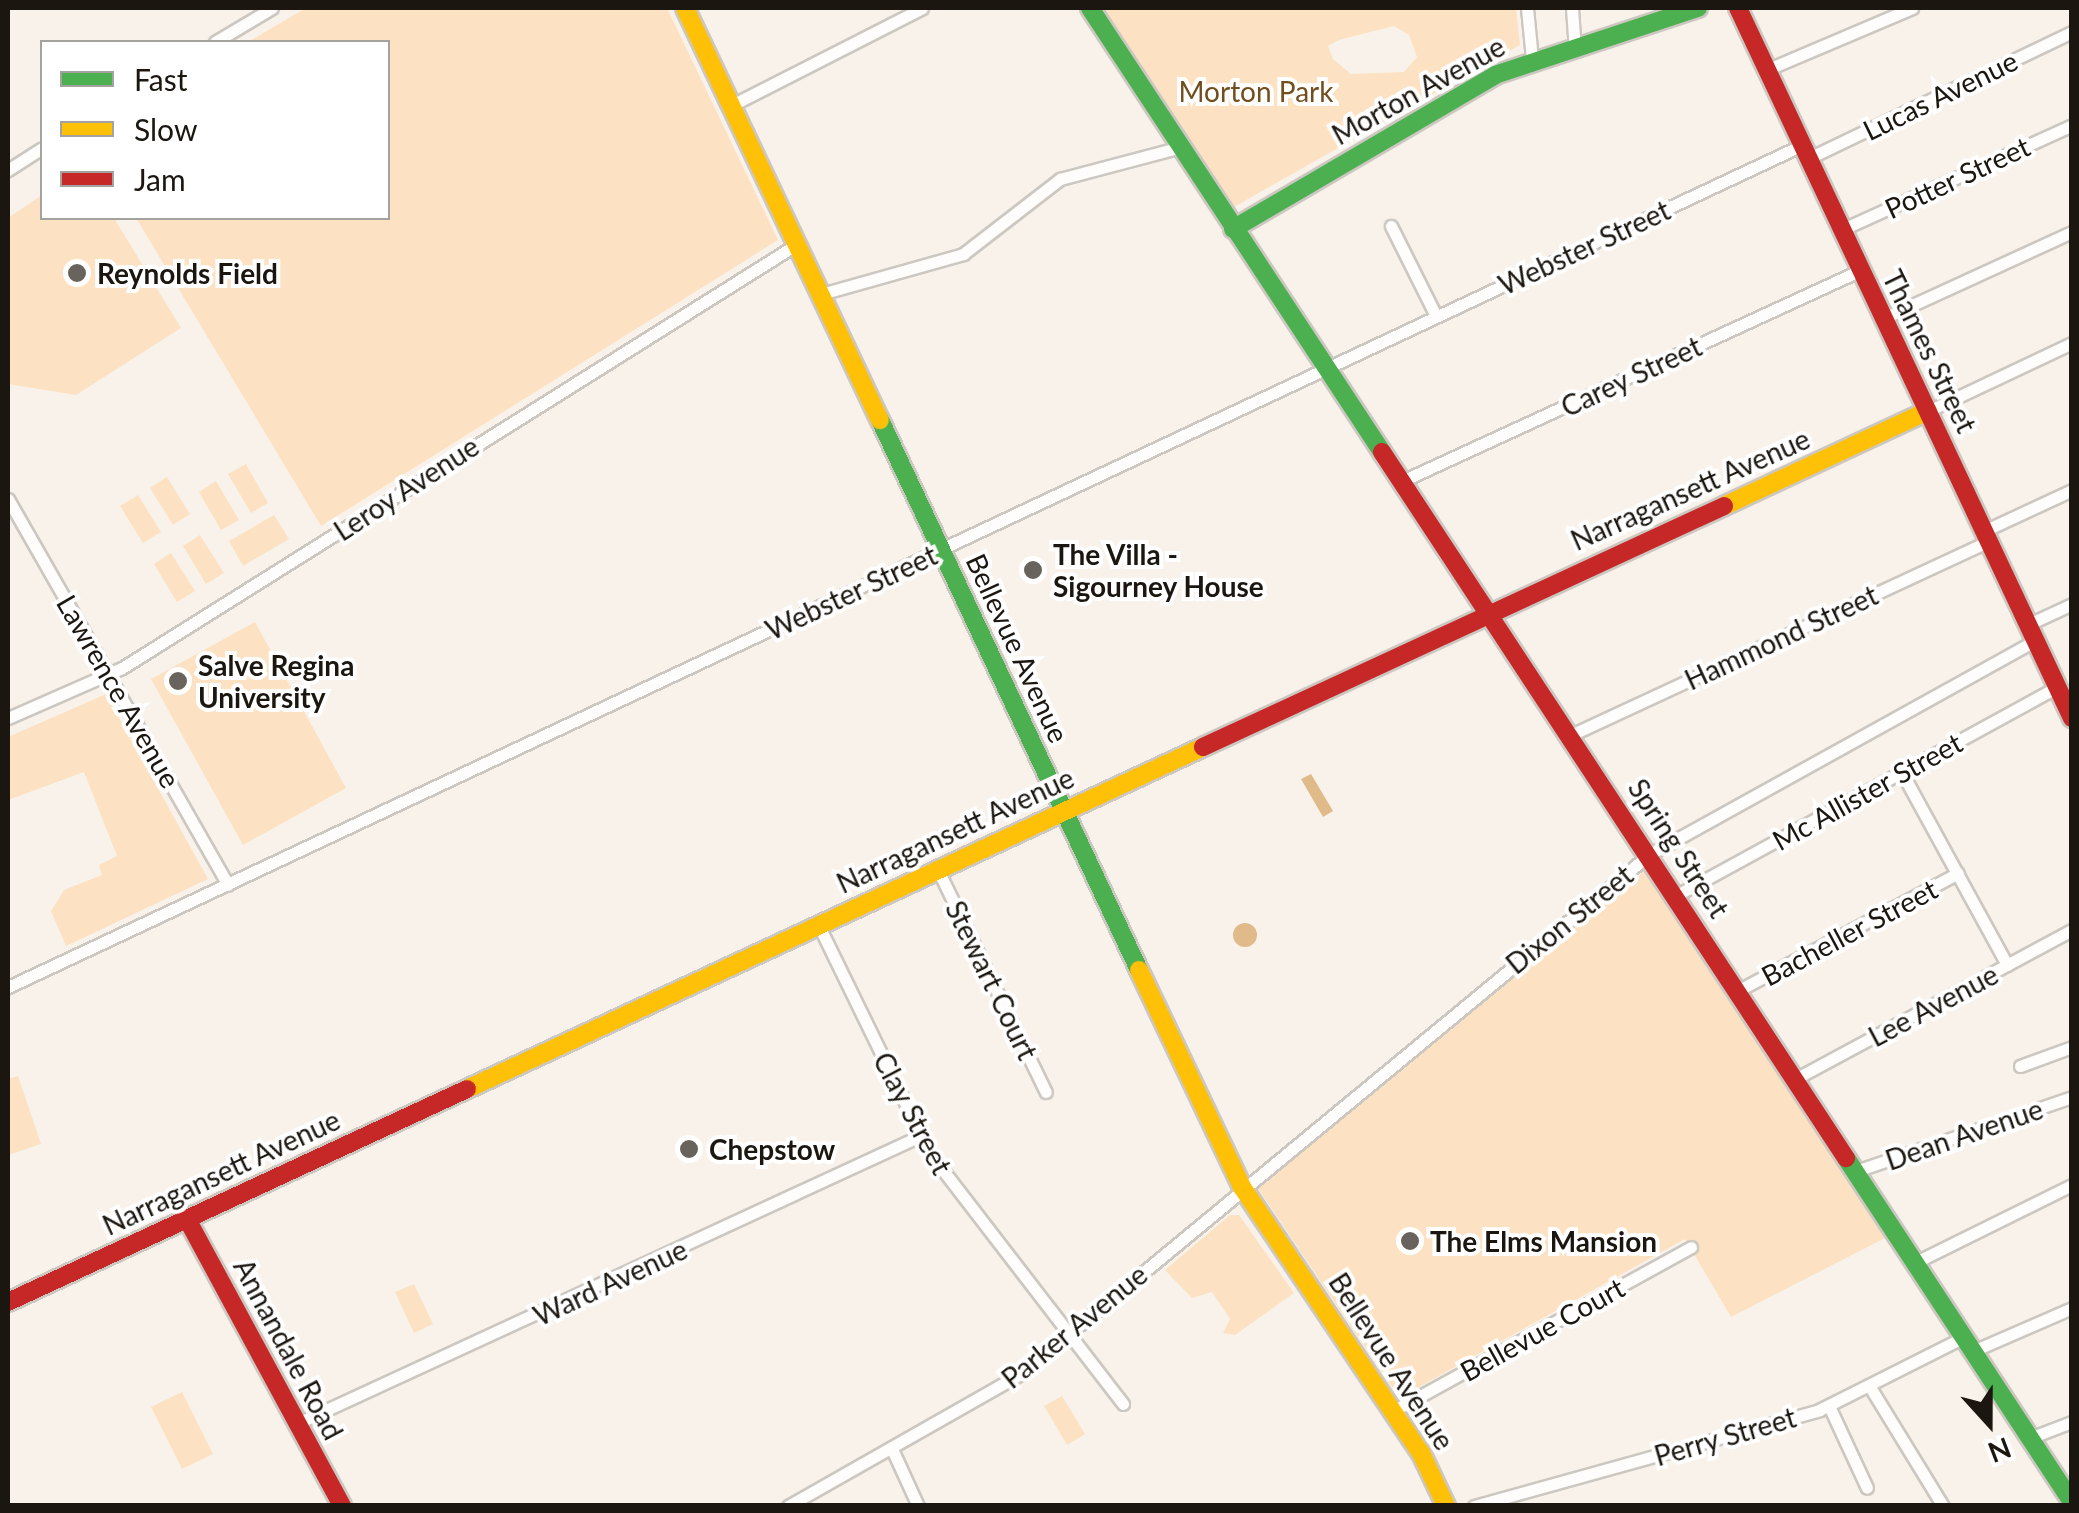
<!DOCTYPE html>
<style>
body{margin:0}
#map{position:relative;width:2079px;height:1513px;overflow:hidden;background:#f8f2eb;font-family:Lato,sans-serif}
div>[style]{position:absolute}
.green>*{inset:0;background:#fce2c2}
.water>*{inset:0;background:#e1ba8a}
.round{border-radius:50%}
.roads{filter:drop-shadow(2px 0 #ccc7c0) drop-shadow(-2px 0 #ccc7c0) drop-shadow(0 2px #ccc7c0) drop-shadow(0 -2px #ccc7c0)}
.street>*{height:11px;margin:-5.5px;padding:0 5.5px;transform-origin:5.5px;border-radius:5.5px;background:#fefdfc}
.fast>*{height:18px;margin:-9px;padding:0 9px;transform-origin:9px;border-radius:9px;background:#4caf50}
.slow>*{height:18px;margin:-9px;padding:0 9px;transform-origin:9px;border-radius:9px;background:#ffc107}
.jam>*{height:18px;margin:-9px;padding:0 9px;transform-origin:9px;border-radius:9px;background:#c62828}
.dots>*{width:28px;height:28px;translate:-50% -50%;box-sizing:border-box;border:5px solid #fff;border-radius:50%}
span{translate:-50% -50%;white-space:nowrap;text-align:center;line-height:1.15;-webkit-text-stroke:8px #fff;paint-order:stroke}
.street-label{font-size:28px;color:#1b1610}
.park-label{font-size:28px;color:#724e1e}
.poi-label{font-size:28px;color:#1b1610;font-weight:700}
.left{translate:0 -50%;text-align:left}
.frame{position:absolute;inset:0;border:10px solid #1b1610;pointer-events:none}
.legend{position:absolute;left:40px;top:40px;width:350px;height:180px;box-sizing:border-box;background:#fff;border:2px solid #a4a29f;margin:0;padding:12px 18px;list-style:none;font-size:30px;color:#1b1610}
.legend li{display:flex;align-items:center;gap:20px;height:50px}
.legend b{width:50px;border:2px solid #a4a29f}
.north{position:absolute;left:1939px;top:1373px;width:100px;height:100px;-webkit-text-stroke:8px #fff;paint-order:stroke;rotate:159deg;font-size:28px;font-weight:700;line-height:40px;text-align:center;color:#1b1610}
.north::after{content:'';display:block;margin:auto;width:35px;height:45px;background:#1b1610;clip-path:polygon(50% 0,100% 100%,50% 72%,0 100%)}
</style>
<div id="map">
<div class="green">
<i style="clip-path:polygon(306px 8px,667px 8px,778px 240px,321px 526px,136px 218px,388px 218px,388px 42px,248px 42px)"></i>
<i style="clip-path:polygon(evenodd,1102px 8px,1516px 8px,1520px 45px,1234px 207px,1102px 8px,1394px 26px,1409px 35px,1417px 57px,1404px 72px,1351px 74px,1333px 59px,1328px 46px,1339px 40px,1394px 26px)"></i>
<i style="clip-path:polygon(42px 195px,42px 218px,114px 218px,181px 328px,76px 395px,8px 384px,8px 218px)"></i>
<i style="clip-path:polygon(246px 464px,268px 503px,251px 513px,228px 474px)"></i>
<i style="clip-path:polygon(167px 477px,190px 514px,173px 525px,150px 488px)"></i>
<i style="clip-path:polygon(216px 481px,239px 520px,221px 530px,199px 492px)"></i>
<i style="clip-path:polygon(138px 495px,161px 532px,143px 543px,120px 506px)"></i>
<i style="clip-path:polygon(274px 515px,289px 539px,243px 566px,229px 541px)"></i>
<i style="clip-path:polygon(200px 535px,224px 573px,206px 584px,183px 546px)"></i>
<i style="clip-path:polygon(171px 553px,195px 591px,177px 602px,154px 564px)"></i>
<i style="clip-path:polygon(255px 622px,346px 788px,243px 845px,151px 679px)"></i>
<i style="clip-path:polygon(106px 694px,208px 879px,66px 946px,51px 911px,64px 890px,102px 875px,99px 865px,117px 856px,84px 772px,8px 800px,8px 737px)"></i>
<i style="clip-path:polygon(1647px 869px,1887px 1237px,1731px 1317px,1685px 1239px,1399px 1398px,1257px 1187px)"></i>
<i style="clip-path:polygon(18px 1076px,41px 1144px,8px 1155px,8px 1079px)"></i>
<i style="clip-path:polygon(1230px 1215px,1239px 1215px,1294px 1293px,1235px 1335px,1223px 1333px,1230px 1319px,1212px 1292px,1192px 1298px,1165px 1270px)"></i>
<i style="clip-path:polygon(414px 1284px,433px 1324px,414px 1333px,395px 1292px)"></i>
<i style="clip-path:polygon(182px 1392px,213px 1454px,182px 1469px,151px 1407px)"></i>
<i style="clip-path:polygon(1062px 1396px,1085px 1434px,1067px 1445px,1044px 1406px)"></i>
</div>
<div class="water">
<i style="clip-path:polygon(1311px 774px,1333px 811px,1323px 817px,1301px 779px)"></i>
<i class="round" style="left:1233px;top:923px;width:24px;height:24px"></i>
</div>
<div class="roads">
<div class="street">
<i style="left:1527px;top:8px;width:51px;rotate:84.4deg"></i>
<i style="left:1572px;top:8px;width:39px;rotate:86deg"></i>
<i style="left:215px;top:42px;width:66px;rotate:-30.8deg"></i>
<i style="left:1766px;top:70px;width:159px;rotate:-23deg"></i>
<i style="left:732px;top:105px;width:213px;rotate:-27deg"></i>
<i style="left:1809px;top:158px;width:292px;rotate:-25.6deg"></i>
<i style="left:8px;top:170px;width:40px;rotate:-32.9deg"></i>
<i style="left:1391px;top:226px;width:101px;rotate:63.4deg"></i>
<i style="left:1843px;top:229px;width:252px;rotate:-24.4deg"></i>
<i style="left:821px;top:294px;width:148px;rotate:-15.7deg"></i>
<i style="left:963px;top:254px;width:123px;rotate:-37.7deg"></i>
<i style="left:1060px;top:179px;width:125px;rotate:-14.8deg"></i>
<i style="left:1884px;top:318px;width:207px;rotate:-24.6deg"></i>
<i style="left:1928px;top:411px;width:159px;rotate:-25.3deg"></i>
<i style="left:1402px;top:481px;width:505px;rotate:-24.69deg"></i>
<i style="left:8px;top:499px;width:444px;rotate:60.3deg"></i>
<i style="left:1986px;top:530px;width:95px;rotate:-24.9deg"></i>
<i style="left:2029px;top:624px;width:47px;rotate:-24.9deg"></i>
<i style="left:8px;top:718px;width:124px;rotate:-23.7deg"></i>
<i style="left:122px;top:668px;width:797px;rotate:-32.13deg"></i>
<i style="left:1571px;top:735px;width:463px;rotate:-24.9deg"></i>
<i style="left:1901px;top:771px;width:221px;rotate:61.3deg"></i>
<i style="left:937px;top:868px;width:249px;rotate:64.1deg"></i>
<i style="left:1677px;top:895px;width:433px;rotate:-28.7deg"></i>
<i style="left:818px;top:924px;width:254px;rotate:64deg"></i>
<i style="left:929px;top:1152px;width:318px;rotate:52.4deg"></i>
<i style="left:8px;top:987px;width:1982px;rotate:-25.14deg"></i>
<i style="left:1739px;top:990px;width:248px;rotate:-28.1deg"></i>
<i style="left:2020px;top:1066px;width:55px;rotate:-20.1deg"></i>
<i style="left:1795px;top:1079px;width:315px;rotate:-28.3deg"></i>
<i style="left:1856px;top:1171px;width:228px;rotate:-18.9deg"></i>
<i style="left:1916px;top:1262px;width:174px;rotate:-26.3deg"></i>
<i style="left:1973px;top:1351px;width:108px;rotate:-23.5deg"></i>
<i style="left:1870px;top:1387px;width:140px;rotate:58.5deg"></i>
<i style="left:1829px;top:1406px;width:90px;rotate:65.1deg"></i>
<i style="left:1393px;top:1411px;width:340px;rotate:-28.8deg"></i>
<i style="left:298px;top:1423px;width:685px;rotate:-24.77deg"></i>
<i style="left:2030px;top:1438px;width:45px;rotate:-20.9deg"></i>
<i style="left:892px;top:1449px;width:63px;rotate:65.5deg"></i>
<i style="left:788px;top:1506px;width:267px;rotate:-29.6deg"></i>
<i style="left:1020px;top:1374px;width:817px;rotate:-39.54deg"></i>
<i style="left:1650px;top:854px;width:440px;rotate:-29deg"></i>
<i style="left:1474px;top:1506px;width:358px;rotate:-15.5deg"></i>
<i style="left:1819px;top:1410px;width:162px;rotate:-26.7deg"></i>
</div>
<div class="fast">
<i style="left:1090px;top:8px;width:531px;rotate:56.67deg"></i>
<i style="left:1233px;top:229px;width:304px;rotate:-30.4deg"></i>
<i style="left:1495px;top:75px;width:214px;rotate:-18.3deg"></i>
<i style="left:880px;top:420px;width:608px;rotate:64.78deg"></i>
<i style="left:1846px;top:1158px;width:412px;rotate:56.7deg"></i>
</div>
<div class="slow">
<i style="left:685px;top:8px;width:456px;rotate:64.7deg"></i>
<i style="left:1724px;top:506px;width:225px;rotate:-25deg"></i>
<i style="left:1139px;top:970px;width:240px;rotate:64.6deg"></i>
<i style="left:1242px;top:1187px;width:321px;rotate:56.1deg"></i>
<i style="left:1421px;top:1453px;width:59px;rotate:64.7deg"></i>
<i style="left:467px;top:1089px;width:812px;rotate:-24.92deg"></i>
</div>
<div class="jam">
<i style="left:1738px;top:8px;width:785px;rotate:64.81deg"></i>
<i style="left:1382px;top:452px;width:845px;rotate:56.69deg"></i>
<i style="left:1203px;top:747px;width:574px;rotate:-24.82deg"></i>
<i style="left:187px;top:1219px;width:326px;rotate:61.6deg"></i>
<i style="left:8px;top:1302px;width:506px;rotate:-24.89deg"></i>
</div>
</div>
<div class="dots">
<i style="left:77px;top:273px;background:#68635d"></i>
<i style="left:1033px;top:570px;background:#68635d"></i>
<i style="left:178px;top:681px;background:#68635d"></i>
<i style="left:689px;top:1149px;background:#68635d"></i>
<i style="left:1410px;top:1241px;background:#68635d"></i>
</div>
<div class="street-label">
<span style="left:1418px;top:90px;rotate:-29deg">Morton Avenue</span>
<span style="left:1940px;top:95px;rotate:-26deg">Lucas Avenue</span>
<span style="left:1957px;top:177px;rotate:-25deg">Potter Street</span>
<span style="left:1584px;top:247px;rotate:-25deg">Webster Street</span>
<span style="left:1930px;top:351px;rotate:64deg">Thames Street</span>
<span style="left:1631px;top:376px;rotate:-25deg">Carey Street</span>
<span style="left:406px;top:488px;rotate:-33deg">Leroy Avenue</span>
<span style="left:1690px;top:489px;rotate:-24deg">Narragansett Avenue</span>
<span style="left:851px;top:592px;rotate:-25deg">Webster Street</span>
<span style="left:1781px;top:637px;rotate:-25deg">Hammond Street</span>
<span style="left:1018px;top:648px;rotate:65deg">Bellevue Avenue</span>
<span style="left:119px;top:691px;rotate:60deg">Lawrence Avenue</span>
<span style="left:1867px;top:791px;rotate:-29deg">Mc Allister Street</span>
<span style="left:955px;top:830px;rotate:-25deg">Narragansett Avenue</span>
<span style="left:1679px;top:848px;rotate:57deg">Spring Street</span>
<span style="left:1569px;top:919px;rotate:-39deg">Dixon Street</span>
<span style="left:1849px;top:932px;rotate:-28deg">Bacheller Street</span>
<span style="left:992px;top:980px;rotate:64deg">Stewart Court</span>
<span style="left:1933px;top:1005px;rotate:-28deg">Lee Avenue</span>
<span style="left:913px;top:1113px;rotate:62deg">Clay Street</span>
<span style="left:1964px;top:1134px;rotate:-19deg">Dean Avenue</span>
<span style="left:221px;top:1172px;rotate:-25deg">Narragansett Avenue</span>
<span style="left:610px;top:1282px;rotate:-25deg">Ward Avenue</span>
<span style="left:1074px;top:1326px;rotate:-39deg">Parker Avenue</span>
<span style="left:1542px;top:1329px;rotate:-29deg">Bellevue Court</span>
<span style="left:289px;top:1349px;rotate:62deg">Annandale Road</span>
<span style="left:1392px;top:1361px;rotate:57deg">Bellevue Avenue</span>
<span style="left:1725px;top:1436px;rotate:-16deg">Perry Street</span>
</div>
<div class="park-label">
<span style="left:1256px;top:91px">Morton Park</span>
</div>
<div class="poi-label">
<span class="left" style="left:97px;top:273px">Reynolds Field</span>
<span class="left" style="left:1053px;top:570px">The Villa -<br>Sigourney House</span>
<span class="left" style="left:198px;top:681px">Salve Regina<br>University</span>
<span class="left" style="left:709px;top:1149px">Chepstow</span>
<span class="left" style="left:1430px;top:1241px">The Elms Mansion</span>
</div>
<div class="frame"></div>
<ul class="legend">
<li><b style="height:12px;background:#4caf50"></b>Fast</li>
<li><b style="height:12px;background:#ffc107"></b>Slow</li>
<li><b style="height:12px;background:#c62828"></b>Jam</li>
</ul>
<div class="north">N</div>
</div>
